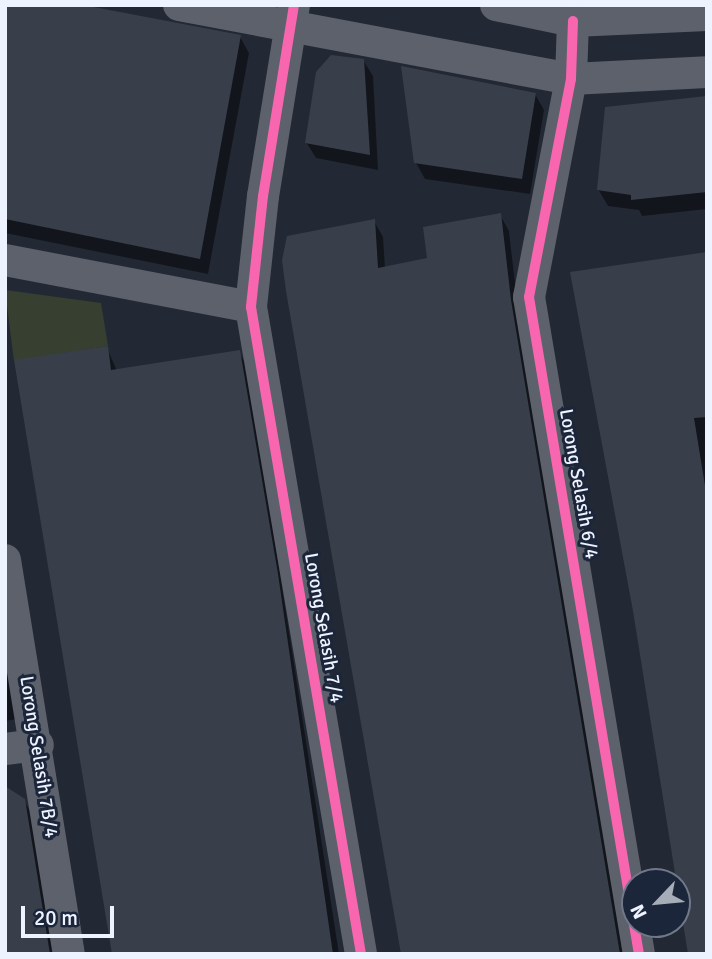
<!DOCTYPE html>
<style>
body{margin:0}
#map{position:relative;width:712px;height:959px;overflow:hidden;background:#232934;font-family:Signika,sans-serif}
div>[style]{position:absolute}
.green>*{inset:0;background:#374030}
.shadow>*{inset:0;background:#0007}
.building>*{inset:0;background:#393f4a}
.minor>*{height:32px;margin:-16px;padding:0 16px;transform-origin:16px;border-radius:16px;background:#5d616b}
.cycleway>*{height:10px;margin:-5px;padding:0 5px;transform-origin:5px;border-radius:5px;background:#f766af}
span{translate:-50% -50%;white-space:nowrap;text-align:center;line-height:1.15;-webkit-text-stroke:6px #1c263b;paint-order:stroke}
.street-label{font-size:19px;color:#edf3ff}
.frame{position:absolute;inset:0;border:7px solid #edf3ff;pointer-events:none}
.north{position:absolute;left:621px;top:868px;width:70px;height:70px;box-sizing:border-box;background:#1c263b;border:2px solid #707889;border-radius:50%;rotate:244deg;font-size:19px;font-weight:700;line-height:28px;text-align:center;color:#edf3ff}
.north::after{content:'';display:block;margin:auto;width:24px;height:32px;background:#a6acb8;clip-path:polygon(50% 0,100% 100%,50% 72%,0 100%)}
.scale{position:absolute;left:21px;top:906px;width:93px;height:32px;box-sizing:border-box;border:4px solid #edf3ff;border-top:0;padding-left:9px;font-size:21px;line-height:24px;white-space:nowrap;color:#edf3ff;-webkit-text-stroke:5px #1c263b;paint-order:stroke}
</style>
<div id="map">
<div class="green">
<i style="clip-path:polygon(5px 290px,101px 303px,108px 346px,14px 361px)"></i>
</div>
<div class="shadow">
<i style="clip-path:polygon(5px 5px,240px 37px,249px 53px,208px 274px,5px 233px)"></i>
<i style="clip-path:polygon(363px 60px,373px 76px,378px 170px,316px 158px,306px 142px)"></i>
<i style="clip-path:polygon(535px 94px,544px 110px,530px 194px,425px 179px,416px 163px)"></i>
<i style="clip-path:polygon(707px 99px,707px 209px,642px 216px,639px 210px,608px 206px,598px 189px)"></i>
<i style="clip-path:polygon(500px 215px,509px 231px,519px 318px,627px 954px,403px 954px,374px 221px,383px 237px,385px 268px,429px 260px)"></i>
<i style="clip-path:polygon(707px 252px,707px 954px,635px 611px)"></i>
<i style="clip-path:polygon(107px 348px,117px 371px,239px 352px,248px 368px,339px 954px,113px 954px)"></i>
<i style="clip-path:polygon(5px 641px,18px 719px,5px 721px)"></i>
<i style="clip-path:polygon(24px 801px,34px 817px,58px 954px,5px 954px)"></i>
</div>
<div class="building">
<i style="clip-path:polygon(5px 5px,83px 5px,241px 35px,200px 259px,5px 219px)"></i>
<i style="clip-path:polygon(331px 55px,364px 59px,370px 155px,305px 143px,316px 72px)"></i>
<i style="clip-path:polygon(401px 66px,536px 93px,522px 179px,414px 163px)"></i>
<i style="clip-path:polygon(707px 96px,707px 192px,631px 200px,631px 195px,597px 190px,605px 107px)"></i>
<i style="clip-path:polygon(501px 213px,511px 300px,620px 954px,401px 954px,286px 291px,282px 260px,287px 236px,375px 219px,378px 268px,427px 258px,423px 227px)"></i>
<i style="clip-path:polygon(707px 252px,707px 417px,694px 418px,707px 498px,707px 954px,688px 954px,633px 611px,570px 272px)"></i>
<i style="clip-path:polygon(108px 346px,111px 370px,240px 350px,278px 574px,333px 954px,112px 954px,14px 360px)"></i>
<i style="clip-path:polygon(5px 786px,25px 799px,50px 954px,5px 954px)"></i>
</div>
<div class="minor">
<i style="left:179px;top:5px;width:399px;rotate:10.7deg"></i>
<i style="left:571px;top:79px;width:136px;rotate:-2.9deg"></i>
<i style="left:294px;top:5px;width:193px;rotate:99.2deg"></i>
<i style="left:263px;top:196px;width:112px;rotate:96.2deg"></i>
<i style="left:251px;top:307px;width:656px;rotate:80.35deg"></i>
<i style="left:496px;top:5px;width:79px;rotate:11.7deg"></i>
<i style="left:573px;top:21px;width:134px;rotate:-2.6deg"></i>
<i style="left:573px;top:21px;width:58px;rotate:92deg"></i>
<i style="left:571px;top:79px;width:222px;rotate:100.9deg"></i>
<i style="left:529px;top:297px;width:666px;rotate:80.5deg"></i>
<i style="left:5px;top:260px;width:250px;rotate:10.8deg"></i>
<i style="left:5px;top:560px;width:399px;rotate:80.8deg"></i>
<i style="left:5px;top:749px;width:33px;rotate:-7deg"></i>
</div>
<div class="cycleway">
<i style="left:294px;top:5px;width:193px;rotate:99.2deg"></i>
<i style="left:263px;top:196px;width:112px;rotate:96.2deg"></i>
<i style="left:251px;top:307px;width:656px;rotate:80.35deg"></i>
<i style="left:573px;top:21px;width:58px;rotate:92deg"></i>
<i style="left:571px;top:79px;width:222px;rotate:100.9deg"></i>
<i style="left:529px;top:297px;width:666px;rotate:80.5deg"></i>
</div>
<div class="street-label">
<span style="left:578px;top:484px;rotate:80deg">Lorong Selasih 6/4</span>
<span style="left:323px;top:628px;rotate:80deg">Lorong Selasih 7/4</span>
<span style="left:38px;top:757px;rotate:81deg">Lorong Selasih 7B/4</span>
</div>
<div class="frame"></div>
<div class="north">N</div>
<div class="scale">20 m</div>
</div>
